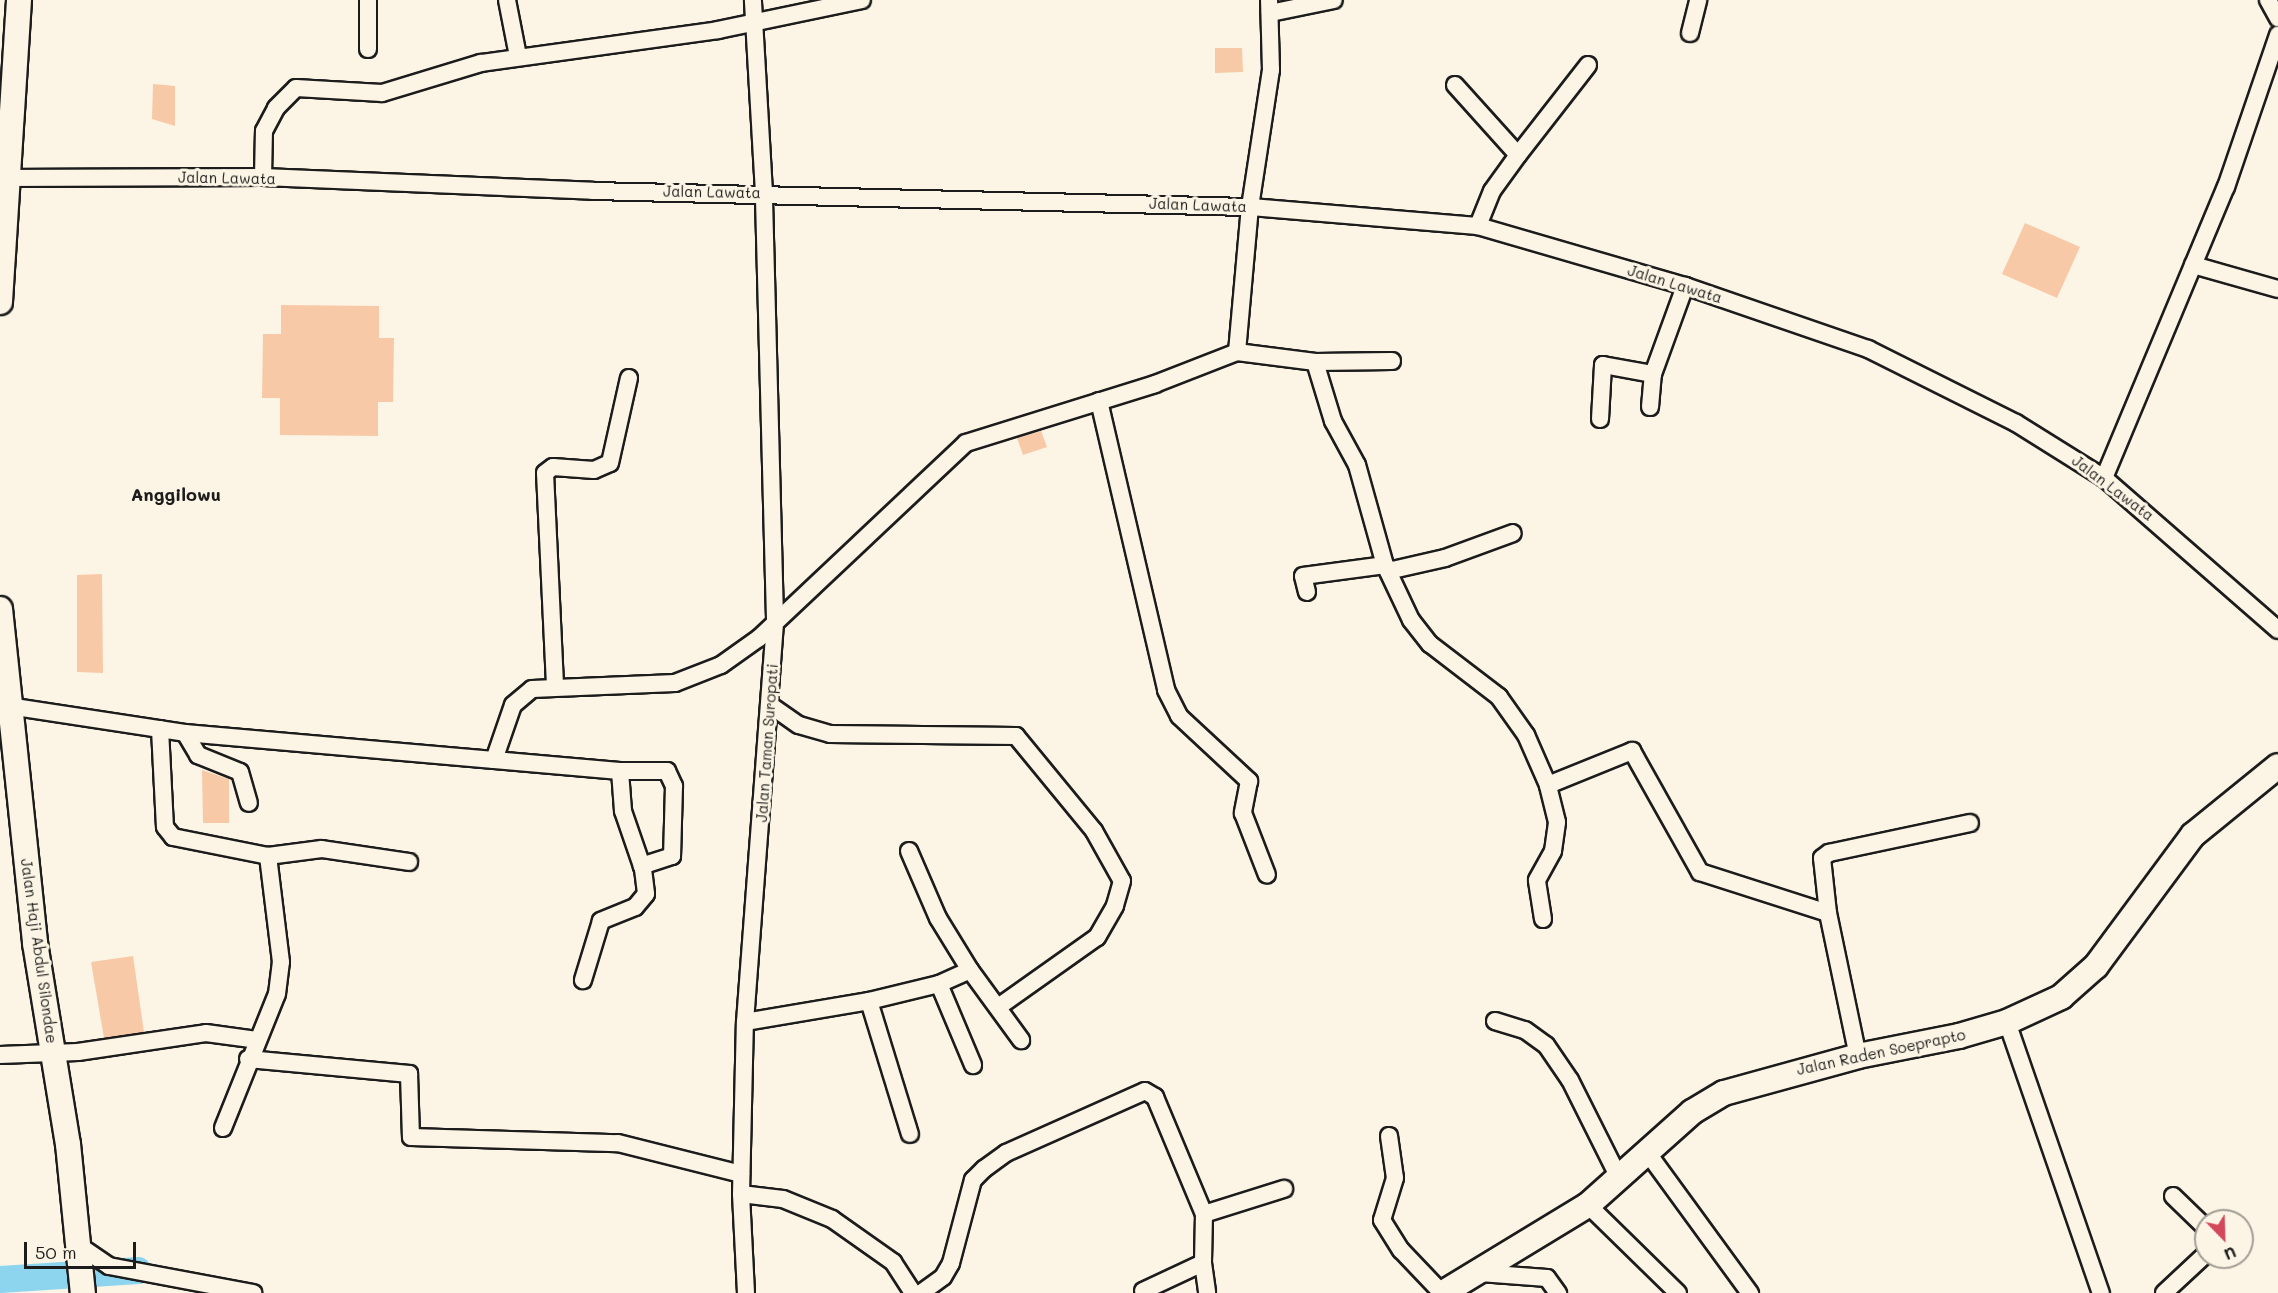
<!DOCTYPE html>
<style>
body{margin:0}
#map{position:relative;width:2278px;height:1293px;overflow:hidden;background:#fcf5e5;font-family:Mali,sans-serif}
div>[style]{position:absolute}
.river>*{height:27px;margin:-13.5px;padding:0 13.5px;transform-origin:13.5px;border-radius:13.5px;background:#8dd5ee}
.building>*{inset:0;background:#f8c9a7}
.roads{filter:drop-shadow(2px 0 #1c1c1c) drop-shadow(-2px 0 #1c1c1c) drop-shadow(0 2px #1c1c1c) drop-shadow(0 -2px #1c1c1c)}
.minor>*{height:16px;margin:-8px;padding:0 8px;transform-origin:8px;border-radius:8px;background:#fcf5e5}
.highway>*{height:24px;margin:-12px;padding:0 12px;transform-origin:12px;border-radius:12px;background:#fcf5e5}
span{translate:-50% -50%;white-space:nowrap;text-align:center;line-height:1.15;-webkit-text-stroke:6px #fcf5e5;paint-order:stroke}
.street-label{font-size:15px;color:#1c1c1c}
.quarter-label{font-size:18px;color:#1c1c1c;font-weight:700}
.north{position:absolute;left:2194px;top:1209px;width:60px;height:60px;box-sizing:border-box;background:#fcf5e5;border:2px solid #a29e95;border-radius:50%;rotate:157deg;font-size:16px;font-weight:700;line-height:24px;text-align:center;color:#1c1c1c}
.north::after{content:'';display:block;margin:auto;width:21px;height:27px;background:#d1495b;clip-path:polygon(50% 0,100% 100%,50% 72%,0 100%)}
.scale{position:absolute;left:24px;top:1242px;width:112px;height:27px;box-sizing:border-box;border:3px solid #1c1c1c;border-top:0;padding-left:8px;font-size:18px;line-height:21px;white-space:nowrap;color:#1c1c1c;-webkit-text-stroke:4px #fcf5e5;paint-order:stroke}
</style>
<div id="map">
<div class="river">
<i style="left:0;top:1279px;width:138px;rotate:-3.7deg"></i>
</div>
<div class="building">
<i style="clip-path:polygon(1215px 48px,1242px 48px,1243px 72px,1215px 73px)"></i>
<i style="clip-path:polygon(153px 84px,175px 86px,175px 126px,152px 119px)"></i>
<i style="clip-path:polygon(2025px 223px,2080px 247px,2057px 298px,2002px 274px)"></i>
<i style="clip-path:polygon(281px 305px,379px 306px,379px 338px,394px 338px,393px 402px,378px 402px,378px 436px,280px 435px,280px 398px,262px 398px,263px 334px,281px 334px)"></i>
<i style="clip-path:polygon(1041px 431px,1047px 447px,1023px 455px,1017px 438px)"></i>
<i style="clip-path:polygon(102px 574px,103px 673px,77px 672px,77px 575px)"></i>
<i style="clip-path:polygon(202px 770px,229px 779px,229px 823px,203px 823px)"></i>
<i style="clip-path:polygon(133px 956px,144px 1032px,104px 1038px,91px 962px)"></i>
</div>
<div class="roads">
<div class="minor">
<i style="left:368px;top:0;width:49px;rotate:90deg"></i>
<i style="left:507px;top:0;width:57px;rotate:78.9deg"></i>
<i style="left:2268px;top:0;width:21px;rotate:61deg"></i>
<i style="left:1270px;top:13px;width:65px;rotate:-11.5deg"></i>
<i style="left:1690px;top:33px;width:34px;rotate:-76deg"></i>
<i style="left:1455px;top:85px;width:94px;rotate:48deg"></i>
<i style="left:1518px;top:155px;width:44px;rotate:125.8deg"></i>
<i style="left:1492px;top:191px;width:38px;rotate:112deg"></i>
<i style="left:1518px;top:155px;width:114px;rotate:-52.1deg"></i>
<i style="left:263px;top:177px;width:46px;rotate:-88.8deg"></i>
<i style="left:264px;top:131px;width:26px;rotate:-62deg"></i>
<i style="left:276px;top:108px;width:28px;rotate:-45deg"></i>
<i style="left:296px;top:88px;width:86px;rotate:3.3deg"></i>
<i style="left:382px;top:93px;width:103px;rotate:-16.9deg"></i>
<i style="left:481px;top:63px;width:239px;rotate:-7.9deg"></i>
<i style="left:718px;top:30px;width:147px;rotate:-11.8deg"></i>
<i style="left:0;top:178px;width:263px;rotate:-0.2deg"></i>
<i style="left:263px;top:177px;width:330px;rotate:2.4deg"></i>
<i style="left:593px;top:191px;width:657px;rotate:1.4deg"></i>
<i style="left:1250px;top:207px;width:229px;rotate:4.8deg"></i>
<i style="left:1478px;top:226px;width:216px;rotate:16.2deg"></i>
<i style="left:1685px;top:286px;width:194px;rotate:19deg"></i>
<i style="left:1868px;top:349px;width:165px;rotate:26.6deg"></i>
<i style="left:2016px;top:423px;width:104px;rotate:32deg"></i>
<i style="left:2104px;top:478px;width:231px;rotate:41.1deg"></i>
<i style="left:2193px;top:265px;width:88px;rotate:15.8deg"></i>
<i style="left:1237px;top:352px;width:79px;rotate:7.3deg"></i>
<i style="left:1315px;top:362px;width:62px;rotate:73deg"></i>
<i style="left:1333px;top:421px;width:50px;rotate:61.4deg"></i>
<i style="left:1357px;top:465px;width:104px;rotate:74.4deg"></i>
<i style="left:1385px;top:565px;width:61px;rotate:64.7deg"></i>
<i style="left:1411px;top:620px;width:31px;rotate:52deg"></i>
<i style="left:1430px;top:644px;width:87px;rotate:37.5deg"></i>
<i style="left:1499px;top:697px;width:47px;rotate:54.6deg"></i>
<i style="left:1526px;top:735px;width:55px;rotate:66.3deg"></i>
<i style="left:1548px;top:785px;width:91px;rotate:-22deg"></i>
<i style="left:1632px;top:751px;width:139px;rotate:60.7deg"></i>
<i style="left:1700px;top:872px;width:134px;rotate:17.8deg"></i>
<i style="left:1828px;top:913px;width:146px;rotate:78.2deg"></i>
<i style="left:1315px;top:362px;width:77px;rotate:-0.7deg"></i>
<i style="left:1099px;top:401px;width:297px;rotate:76.9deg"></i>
<i style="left:1166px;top:690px;width:29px;rotate:63deg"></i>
<i style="left:1179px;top:716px;width:96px;rotate:42.9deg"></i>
<i style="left:1249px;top:781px;width:33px;rotate:101deg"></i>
<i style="left:1243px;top:813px;width:66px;rotate:68.8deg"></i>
<i style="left:1650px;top:407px;width:33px;rotate:-85deg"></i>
<i style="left:1653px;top:374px;width:94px;rotate:-70deg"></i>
<i style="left:1600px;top:419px;width:54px;rotate:-86.8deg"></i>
<i style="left:1603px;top:365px;width:51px;rotate:10.2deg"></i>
<i style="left:2104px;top:478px;width:316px;rotate:-67.3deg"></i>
<i style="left:2226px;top:187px;width:161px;rotate:-71.1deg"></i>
<i style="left:1388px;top:571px;width:58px;rotate:-12.8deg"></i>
<i style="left:1445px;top:558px;width:72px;rotate:-20.2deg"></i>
<i style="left:1307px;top:592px;width:16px;rotate:-104deg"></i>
<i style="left:1303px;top:576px;width:83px;rotate:-7.6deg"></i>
<i style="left:555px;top:685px;width:212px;rotate:-92.7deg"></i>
<i style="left:545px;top:473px;width:10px;rotate:-37deg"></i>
<i style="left:553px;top:467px;width:41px;rotate:4.2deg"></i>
<i style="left:594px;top:470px;width:17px;rotate:-24deg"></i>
<i style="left:610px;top:463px;width:87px;rotate:-77.4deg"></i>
<i style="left:770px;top:705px;width:35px;rotate:35deg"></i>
<i style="left:799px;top:725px;width:32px;rotate:16deg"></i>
<i style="left:830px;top:734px;width:186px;rotate:0.6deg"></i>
<i style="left:1016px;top:736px;width:123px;rotate:50.6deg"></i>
<i style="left:1094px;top:831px;width:57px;rotate:60.8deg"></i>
<i style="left:1122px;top:881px;width:26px;rotate:106deg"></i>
<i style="left:1115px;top:906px;width:36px;rotate:120deg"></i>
<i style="left:1097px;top:937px;width:121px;rotate:144.7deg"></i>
<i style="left:9px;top:706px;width:178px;rotate:8.7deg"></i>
<i style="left:185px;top:733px;width:310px;rotate:5deg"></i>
<i style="left:494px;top:760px;width:58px;rotate:-70.9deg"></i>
<i style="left:513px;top:705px;width:25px;rotate:-40deg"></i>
<i style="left:532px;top:689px;width:143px;rotate:-2.4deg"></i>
<i style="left:675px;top:683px;width:49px;rotate:-21.4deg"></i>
<i style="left:721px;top:665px;width:47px;rotate:-35.4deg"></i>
<i style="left:759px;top:638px;width:284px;rotate:-43.3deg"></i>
<i style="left:966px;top:443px;width:198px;rotate:-17.3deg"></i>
<i style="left:1155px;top:384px;width:88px;rotate:-21.3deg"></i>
<i style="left:1237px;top:352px;width:146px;rotate:-84.9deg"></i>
<i style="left:1250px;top:207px;width:139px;rotate:-81.3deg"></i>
<i style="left:1271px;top:70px;width:70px;rotate:-91.6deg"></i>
<i style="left:160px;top:729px;width:98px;rotate:87.1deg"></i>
<i style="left:165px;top:827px;width:13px;rotate:51deg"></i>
<i style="left:173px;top:837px;width:97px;rotate:11.3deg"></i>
<i style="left:268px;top:856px;width:54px;rotate:-7.4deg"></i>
<i style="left:322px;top:849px;width:88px;rotate:8.5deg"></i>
<i style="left:185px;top:733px;width:26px;rotate:59deg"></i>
<i style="left:198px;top:755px;width:45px;rotate:22deg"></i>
<i style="left:240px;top:772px;width:32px;rotate:74deg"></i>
<i style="left:494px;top:760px;width:126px;rotate:5deg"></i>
<i style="left:620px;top:771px;width:40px;rotate:85.7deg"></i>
<i style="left:623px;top:811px;width:61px;rotate:71deg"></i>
<i style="left:643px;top:869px;width:25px;rotate:83deg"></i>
<i style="left:646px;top:894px;width:17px;rotate:130deg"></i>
<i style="left:635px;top:907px;width:37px;rotate:158deg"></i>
<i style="left:601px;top:921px;width:62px;rotate:107deg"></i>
<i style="left:620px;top:771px;width:47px"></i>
<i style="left:667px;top:771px;width:17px;rotate:65deg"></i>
<i style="left:674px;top:786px;width:70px;rotate:91.6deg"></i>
<i style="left:672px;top:856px;width:32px;rotate:162deg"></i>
<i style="left:909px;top:851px;width:73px;rotate:66.6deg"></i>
<i style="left:938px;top:918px;width:61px;rotate:58.4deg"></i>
<i style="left:1828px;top:913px;width:55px;rotate:-96.2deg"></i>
<i style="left:1822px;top:858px;width:9px;rotate:-36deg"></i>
<i style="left:1829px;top:853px;width:144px;rotate:-12deg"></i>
<i style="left:1543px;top:919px;width:39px;rotate:-99deg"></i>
<i style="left:1537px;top:880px;width:33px;rotate:-61deg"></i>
<i style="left:1553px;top:851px;width:29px;rotate:-82deg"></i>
<i style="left:1557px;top:822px;width:38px;rotate:-104deg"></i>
<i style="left:939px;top:984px;width:34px;rotate:-24deg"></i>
<i style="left:970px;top:970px;width:87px;rotate:53.9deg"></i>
<i style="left:869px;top:1001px;width:139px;rotate:72.9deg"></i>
<i style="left:1495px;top:1021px;width:31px;rotate:17deg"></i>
<i style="left:1525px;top:1030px;width:26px;rotate:36deg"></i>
<i style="left:1546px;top:1045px;width:42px;rotate:55.6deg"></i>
<i style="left:1570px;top:1080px;width:107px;rotate:63.4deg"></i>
<i style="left:745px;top:1022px;width:126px;rotate:-9.6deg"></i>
<i style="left:869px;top:1001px;width:72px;rotate:-13.7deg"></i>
<i style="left:939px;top:984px;width:88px;rotate:67.2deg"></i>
<i style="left:2007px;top:1022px;width:287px;rotate:70.9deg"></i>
<i style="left:0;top:1055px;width:78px;rotate:-2.2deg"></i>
<i style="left:78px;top:1052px;width:129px;rotate:-8.4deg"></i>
<i style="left:206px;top:1033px;width:51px;rotate:7.8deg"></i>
<i style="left:248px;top:1059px;width:162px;rotate:5.3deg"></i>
<i style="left:409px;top:1074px;width:63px;rotate:88.2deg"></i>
<i style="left:411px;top:1137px;width:207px;rotate:1.7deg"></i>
<i style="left:618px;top:1143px;width:127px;rotate:14.1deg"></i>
<i style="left:223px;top:1128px;width:144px;rotate:-68.1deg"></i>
<i style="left:277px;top:994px;width:32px;rotate:-83deg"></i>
<i style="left:281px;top:962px;width:107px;rotate:-97deg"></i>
<i style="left:1389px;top:1136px;width:42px;rotate:81.9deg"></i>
<i style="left:1395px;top:1178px;width:44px;rotate:107.2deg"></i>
<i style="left:1382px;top:1220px;width:36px;rotate:58deg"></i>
<i style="left:1401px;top:1250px;width:59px;rotate:46.4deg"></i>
<i style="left:1647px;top:1152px;width:175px;rotate:53.9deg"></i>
<i style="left:741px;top:1194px;width:42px;rotate:6.8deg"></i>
<i style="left:783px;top:1199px;width:53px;rotate:22.2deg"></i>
<i style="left:832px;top:1219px;width:75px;rotate:35.2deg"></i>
<i style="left:893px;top:1262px;width:37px;rotate:57deg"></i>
<i style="left:2173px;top:1196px;width:46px;rotate:44.1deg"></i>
<i style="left:1588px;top:1205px;width:126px;rotate:44.4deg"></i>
<i style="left:1204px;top:1214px;width:84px;rotate:-17.4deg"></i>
<i style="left:81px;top:1247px;width:34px;rotate:34deg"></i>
<i style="left:109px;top:1266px;width:147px;rotate:10.6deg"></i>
<i style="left:1480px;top:1273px;width:67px;rotate:4.3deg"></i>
<i style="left:1547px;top:1278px;width:19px;rotate:54deg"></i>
<i style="left:1143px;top:1291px;width:66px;rotate:-25deg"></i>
<i style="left:1203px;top:1263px;width:30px;rotate:82deg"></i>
<i style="left:746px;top:1293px;width:99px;rotate:-92.9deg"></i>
<i style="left:741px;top:1194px;width:172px;rotate:-88.7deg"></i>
<i style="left:745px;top:1022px;width:404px;rotate:-85.7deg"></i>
<i style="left:775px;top:619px;width:426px;rotate:-91.5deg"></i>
<i style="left:764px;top:193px;width:193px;rotate:-93.3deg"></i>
<i style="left:921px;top:1293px;width:27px;rotate:-36deg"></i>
<i style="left:943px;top:1277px;width:16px;rotate:-60deg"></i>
<i style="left:951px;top:1263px;width:86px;rotate:-75.2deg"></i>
<i style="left:973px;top:1180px;width:16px;rotate:-45deg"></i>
<i style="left:984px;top:1169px;width:27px;rotate:-36deg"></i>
<i style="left:1006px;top:1153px;width:152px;rotate:-24deg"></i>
<i style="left:1145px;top:1091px;width:12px;rotate:31deg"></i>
<i style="left:1155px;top:1097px;width:127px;rotate:67.3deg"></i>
<i style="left:1204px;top:1214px;width:49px;rotate:91.2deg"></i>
<i style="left:2164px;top:1293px;width:57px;rotate:-42.9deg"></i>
</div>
<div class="highway">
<i style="left:0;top:302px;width:303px;rotate:-86.4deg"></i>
<i style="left:0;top:609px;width:336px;rotate:84deg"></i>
<i style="left:35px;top:943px;width:204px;rotate:80.7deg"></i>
<i style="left:68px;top:1144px;width:150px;rotate:84.3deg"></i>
<i style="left:1443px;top:1293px;width:170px;rotate:-31.3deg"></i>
<i style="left:1588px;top:1205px;width:140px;rotate:-41.8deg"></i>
<i style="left:1692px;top:1112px;width:37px;rotate:-31deg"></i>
<i style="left:1724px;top:1093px;width:139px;rotate:-15.4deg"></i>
<i style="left:1858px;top:1056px;width:103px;rotate:-11.2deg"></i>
<i style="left:1959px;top:1036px;width:50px;rotate:-16.3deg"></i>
<i style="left:2007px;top:1022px;width:60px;rotate:-24.8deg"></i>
<i style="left:2061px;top:997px;width:47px;rotate:-41.5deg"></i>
<i style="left:2096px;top:966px;width:163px;rotate:-53.5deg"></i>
<i style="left:2193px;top:835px;width:109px;rotate:-39.1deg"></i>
</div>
</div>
<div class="street-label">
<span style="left:227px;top:178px;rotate:1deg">Jalan Lawata</span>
<span style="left:712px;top:192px;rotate:1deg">Jalan Lawata</span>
<span style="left:1198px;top:205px;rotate:2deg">Jalan Lawata</span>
<span style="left:1675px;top:284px;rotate:17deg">Jalan Lawata</span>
<span style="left:2113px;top:488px;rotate:37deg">Jalan Lawata</span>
<span style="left:767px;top:743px;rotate:-86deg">Jalan Taman Suropati</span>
<span style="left:39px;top:951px;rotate:82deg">Jalan Haji Abdul Silondae</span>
<span style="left:1881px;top:1052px;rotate:-12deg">Jalan Raden Soeprapto</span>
</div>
<div class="quarter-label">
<span style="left:176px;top:494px">Anggilowu</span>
</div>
<div class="north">U</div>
<div class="scale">50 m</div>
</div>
